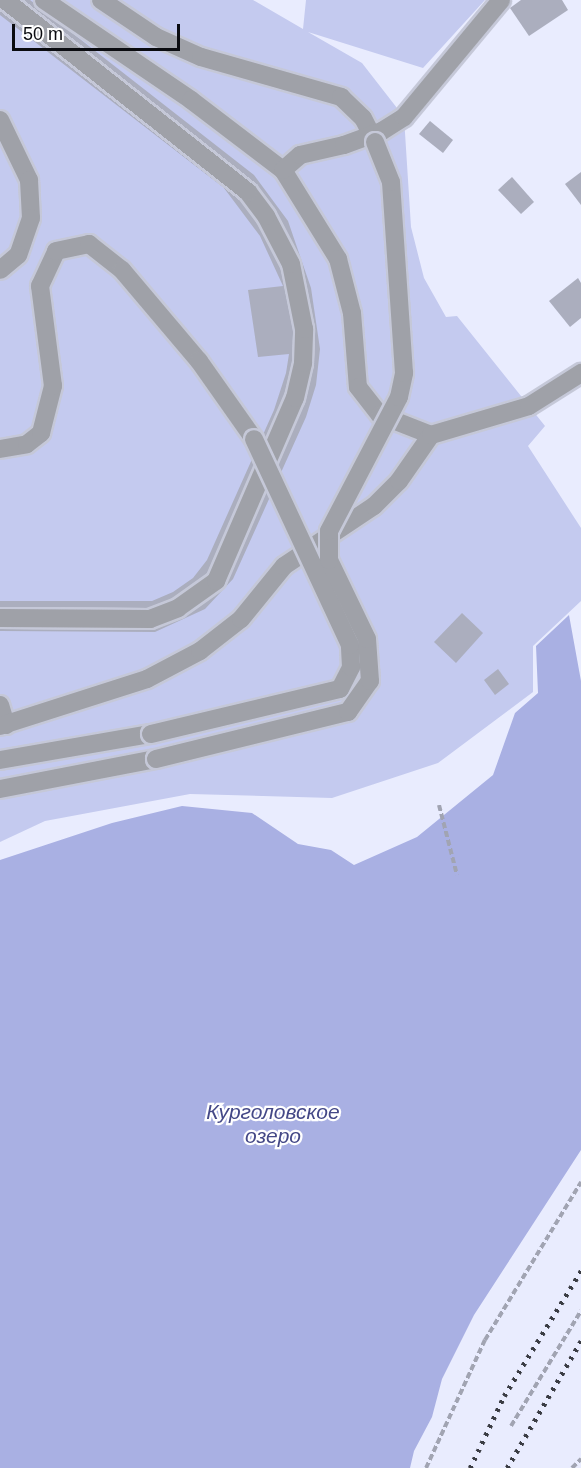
<!DOCTYPE html>
<meta charset="utf-8">
<style>
body{margin:0}
#map{position:relative;width:581px;height:1468px;overflow:hidden;background:#e9ecfe;font-family:Helvetica,sans-serif}
div>[style]{position:absolute}
.green>*{inset:0;background:#c4caef}
.water>*{inset:0;background:#a9b0e3}
.building>*{inset:0;background:#abaebe}
.path>*{height:4px;margin-top:-2px;transform-origin:0;background:repeating-linear-gradient(90deg,#a1a4b2 0 6px,transparent 0 9px)}
.roads{filter:drop-shadow(2px 0 #c5c8d8) drop-shadow(-2px 0 #c5c8d8) drop-shadow(0 2px #c5c8d8) drop-shadow(0 -2px #c5c8d8)}
.minor>*{height:18px;margin:-9px;padding:0 9px;transform-origin:9px;border-radius:9px;background:#9fa1a8}
.rail>*{height:4.5px;margin-top:-2.25px;transform-origin:0;background:repeating-linear-gradient(90deg,#3a3c43 0 3px,transparent 0 9px)}
.bridges{filter:drop-shadow(2px 0 #c5c8d8) drop-shadow(-2px 0 #c5c8d8) drop-shadow(0 2px #c5c8d8) drop-shadow(0 -2px #c5c8d8)}
.minor-bridge>*{height:18px;margin:-9px;padding:0 9px;transform-origin:9px;border-radius:9px;background:#9fa1a8}
span{translate:-50% -50%;white-space:nowrap;text-align:center;line-height:1.15;-webkit-text-stroke:4.5px #fff;paint-order:stroke}
.water-label{font-size:21px;color:#444887;font-style:italic}
.scale{position:absolute;left:12px;top:24px;width:168px;height:27px;box-sizing:border-box;border:3px solid #0a0b10;border-top:0;padding-left:8px;font-size:18px;line-height:21px;white-space:nowrap;color:#0a0b10;-webkit-text-stroke:4px #fff;paint-order:stroke}
</style>
<div id="map">
<div class="green">
<i style="clip-path:polygon(0 0,253px 0,303px 29px,306px 0,485px 0,423px 68px,308px 32px,362px 63px,404px 117px,411px 227px,424px 278px,446px 317px,457px 316px,545px 426px,528px 446px,581px 528px,581px 601px,533px 646px,533px 692px,438px 763px,332px 798px,190px 794px,45px 821px,0 842px)"></i>
</div>
<div class="water">
<i style="clip-path:polygon(569px 615px,581px 681px,581px 1150px,474px 1315px,442px 1379px,432px 1417px,414px 1451px,410px 1468px,0 1468px,0 860px,112px 823px,182px 806px,252px 813px,298px 844px,331px 850px,354px 865px,417px 837px,493px 775px,515px 713px,538px 693px,536px 646px)"></i>
</div>
<div class="building">
<i style="clip-path:polygon(0 0,30px 0,254px 175px,288px 221px,311px 288px,320px 349px,316px 385px,306px 417px,233px 579px,205px 609px,155px 632px,0 631px,0 601px,152px 601px,173px 592px,193px 578px,207px 560px,274px 410px,286px 373px,289px 354px,258px 357px,248px 290px,283px 286px,260px 236px,224px 188px,0 15px)"></i>
<i style="clip-path:polygon(521px 0,562px 0,568px 10px,529px 36px,510px 8px)"></i>
<i style="clip-path:polygon(430px 121px,453px 140px,443px 153px,419px 134px)"></i>
<i style="clip-path:polygon(581px 172px,581px 205px,565px 184px)"></i>
<i style="clip-path:polygon(512px 177px,534px 202px,521px 214px,498px 190px)"></i>
<i style="clip-path:polygon(578px 278px,581px 283px,581px 318px,570px 327px,549px 301px)"></i>
<i style="clip-path:polygon(462px 613px,483px 633px,456px 663px,434px 642px)"></i>
<i style="clip-path:polygon(498px 669px,509px 684px,495px 695px,484px 680px)"></i>
</div>
<div class="path">
<i style="left:439px;top:805px;width:72px;rotate:75.6deg"></i>
<i style="left:511px;top:1426px;width:135px;rotate:-58.7deg"></i>
<i style="left:426px;top:1468px;width:141px;rotate:-65.3deg"></i>
<i style="left:485px;top:1340px;width:185px;rotate:-58.7deg"></i>
<i style="left:572px;top:1468px;width:13px;rotate:-45deg"></i>
</div>
<div class="roads">
<div class="minor">
<i style="left:44px;top:0;width:178px;rotate:34.2deg"></i>
<i style="left:191px;top:100px;width:116px;rotate:37.3deg"></i>
<i style="left:283px;top:170px;width:105px;rotate:58.3deg"></i>
<i style="left:338px;top:259px;width:56px;rotate:75.5deg"></i>
<i style="left:352px;top:313px;width:74px;rotate:85.4deg"></i>
<i style="left:358px;top:387px;width:36px;rotate:52deg"></i>
<i style="left:380px;top:415px;width:55px;rotate:21.4deg"></i>
<i style="left:101px;top:0;width:66px;rotate:33.9deg"></i>
<i style="left:156px;top:37px;width:49px;rotate:24deg"></i>
<i style="left:201px;top:57px;width:146px;rotate:15.9deg"></i>
<i style="left:341px;top:97px;width:30px;rotate:44deg"></i>
<i style="left:363px;top:118px;width:27px;rotate:63deg"></i>
<i style="left:0;top:120px;width:67px;rotate:64.2deg"></i>
<i style="left:29px;top:180px;width:38px;rotate:87deg"></i>
<i style="left:31px;top:218px;width:39px;rotate:109deg"></i>
<i style="left:18px;top:255px;width:23px;rotate:140deg"></i>
<i style="left:283px;top:170px;width:23px;rotate:-41deg"></i>
<i style="left:300px;top:155px;width:45px;rotate:-12.8deg"></i>
<i style="left:344px;top:145px;width:40px;rotate:-20.2deg"></i>
<i style="left:382px;top:131px;width:26px;rotate:-32deg"></i>
<i style="left:404px;top:117px;width:152px;rotate:-50.3deg"></i>
<i style="left:0;top:449px;width:27px;rotate:-10deg"></i>
<i style="left:27px;top:444px;width:18px;rotate:-38deg"></i>
<i style="left:41px;top:433px;width:49px;rotate:-75.7deg"></i>
<i style="left:53px;top:386px;width:101px;rotate:-97.4deg"></i>
<i style="left:40px;top:286px;width:38px;rotate:-65deg"></i>
<i style="left:56px;top:251px;width:34px;rotate:-12deg"></i>
<i style="left:89px;top:244px;width:42px;rotate:38.2deg"></i>
<i style="left:122px;top:270px;width:119px;rotate:49.8deg"></i>
<i style="left:199px;top:361px;width:95px;rotate:54.8deg"></i>
<i style="left:0;top:618px;width:150px;rotate:0.4deg"></i>
<i style="left:150px;top:619px;width:30px;rotate:-21deg"></i>
<i style="left:178px;top:608px;width:47px;rotate:-35.4deg"></i>
<i style="left:216px;top:581px;width:199px;rotate:-66.7deg"></i>
<i style="left:295px;top:398px;width:36px;rotate:-77deg"></i>
<i style="left:303px;top:363px;width:34px;rotate:-88deg"></i>
<i style="left:304px;top:329px;width:66px;rotate:-101.3deg"></i>
<i style="left:291px;top:264px;width:54px;rotate:-117.5deg"></i>
<i style="left:266px;top:216px;width:30px;rotate:-127deg"></i>
<i style="left:248px;top:192px;width:310px;rotate:-141.7deg"></i>
<i style="left:0;top:705px;width:21px;rotate:73deg"></i>
<i style="left:0;top:726px;width:154px;rotate:-17.7deg"></i>
<i style="left:147px;top:679px;width:60px;rotate:-27.8deg"></i>
<i style="left:200px;top:651px;width:52px;rotate:-38deg"></i>
<i style="left:241px;top:619px;width:68px;rotate:-50.9deg"></i>
<i style="left:284px;top:566px;width:108px;rotate:-33.7deg"></i>
<i style="left:374px;top:506px;width:35px;rotate:-45deg"></i>
<i style="left:399px;top:481px;width:56px;rotate:-55.2deg"></i>
<i style="left:431px;top:435px;width:102px;rotate:-16.5deg"></i>
<i style="left:529px;top:406px;width:62px;rotate:-32.4deg"></i>
<i style="left:0;top:760px;width:153px;rotate:-9.8deg"></i>
<i style="left:0;top:789px;width:159px;rotate:-10.9deg"></i>
</div>
</div>
<div class="rail">
<i style="left:470px;top:1468px;width:80px;rotate:-64.7deg"></i>
<i style="left:504px;top:1396px;width:147px;rotate:-58.4deg"></i>
<i style="left:507px;top:1468px;width:147px;rotate:-59.8deg"></i>
</div>
<div class="bridges">
<div class="minor-bridge">
<i style="left:151px;top:734px;width:194px;rotate:-13.4deg"></i>
<i style="left:340px;top:689px;width:25px;rotate:-63deg"></i>
<i style="left:351px;top:667px;width:22px;rotate:-93deg"></i>
<i style="left:350px;top:645px;width:227px;rotate:-115deg"></i>
<i style="left:156px;top:759px;width:198px;rotate:-13.8deg"></i>
<i style="left:348px;top:712px;width:38px;rotate:-55deg"></i>
<i style="left:370px;top:681px;width:42px;rotate:-94.1deg"></i>
<i style="left:367px;top:639px;width:88px;rotate:-115.7deg"></i>
<i style="left:329px;top:560px;width:29px;rotate:-90deg"></i>
<i style="left:329px;top:531px;width:151px;rotate:-62.4deg"></i>
<i style="left:399px;top:397px;width:25px;rotate:-78deg"></i>
<i style="left:404px;top:373px;width:191px;rotate:-93.9deg"></i>
<i style="left:391px;top:182px;width:43px;rotate:-111.8deg"></i>
</div>
</div>
<div class="water-label">
<span style="left:273px;top:1124px">Курголовское<br>озеро</span>
</div>
<div class="scale">50 m</div>
</div>
